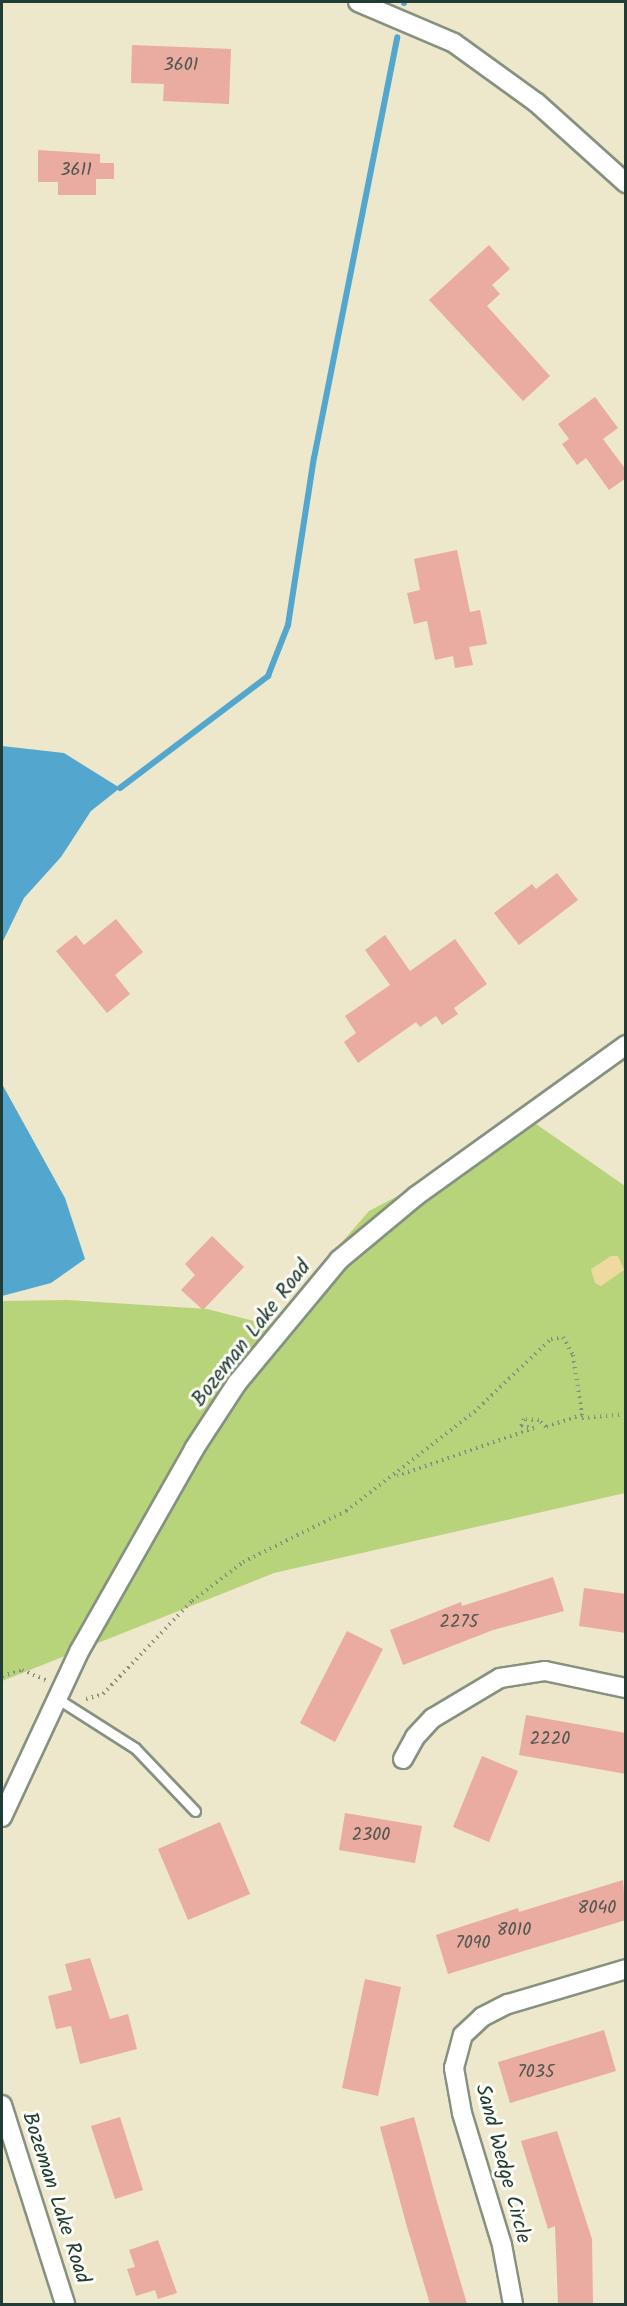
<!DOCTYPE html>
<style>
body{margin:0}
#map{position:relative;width:627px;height:2306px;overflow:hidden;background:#ede7cb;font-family:Kalam,sans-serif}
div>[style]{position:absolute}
.green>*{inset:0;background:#b8d47a}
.sand>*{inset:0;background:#eeda9e}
.water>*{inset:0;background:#53a6ce}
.stream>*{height:6px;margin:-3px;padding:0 3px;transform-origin:3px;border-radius:3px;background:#53a6ce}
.building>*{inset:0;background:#eaaba1}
.path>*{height:4px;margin-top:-2px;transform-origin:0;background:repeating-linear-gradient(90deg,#869280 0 1.5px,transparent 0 6px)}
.roads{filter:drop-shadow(2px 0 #869280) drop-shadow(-2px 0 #869280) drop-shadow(0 2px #869280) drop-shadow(0 -2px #869280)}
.service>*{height:9px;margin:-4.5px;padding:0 4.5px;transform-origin:4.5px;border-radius:4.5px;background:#fff}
.minor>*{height:18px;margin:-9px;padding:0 9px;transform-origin:9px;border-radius:9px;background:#fff}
span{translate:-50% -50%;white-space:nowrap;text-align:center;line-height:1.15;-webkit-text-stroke:6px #fdfcf7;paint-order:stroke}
.number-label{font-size:18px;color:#52584f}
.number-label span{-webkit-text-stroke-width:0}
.street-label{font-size:21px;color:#1f3d34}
.frame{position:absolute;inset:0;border:3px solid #1f3d34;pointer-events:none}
</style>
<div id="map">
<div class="green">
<i style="clip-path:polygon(536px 1124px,625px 1186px,625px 1493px,274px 1573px,2px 1681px,2px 1301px,67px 1300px,207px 1309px,270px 1325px,369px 1211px)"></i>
</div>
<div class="sand">
<i style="clip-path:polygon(611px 1256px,618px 1256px,624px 1270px,601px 1286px,595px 1283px,591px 1269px)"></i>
</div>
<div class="water">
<i style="clip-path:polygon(2px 746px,64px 753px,120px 788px,91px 811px,61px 857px,24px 898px,2px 943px)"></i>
<i style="clip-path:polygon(2px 1084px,65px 1198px,85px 1259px,51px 1283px,2px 1296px)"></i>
</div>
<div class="stream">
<i style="left:404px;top:3px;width:1px;rotate:-90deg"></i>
<i style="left:120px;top:788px;width:186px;rotate:-37.1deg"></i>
<i style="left:268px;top:676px;width:55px;rotate:-68.6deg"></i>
<i style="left:288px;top:625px;width:169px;rotate:-81.2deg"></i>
<i style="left:314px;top:458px;width:429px;rotate:-78.8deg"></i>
</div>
<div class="building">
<i style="clip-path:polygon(132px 45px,231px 49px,229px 104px,163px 101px,164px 84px,131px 83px)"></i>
<i style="clip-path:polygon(38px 150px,100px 154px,100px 163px,114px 163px,114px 179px,96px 179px,96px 195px,58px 195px,58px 182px,38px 182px)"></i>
<i style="clip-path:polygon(489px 245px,510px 269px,492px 285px,500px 294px,487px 306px,550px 376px,523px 401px,429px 300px)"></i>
<i style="clip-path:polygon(595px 397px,618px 428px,603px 439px,626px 470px,626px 478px,609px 490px,586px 458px,577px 465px,562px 444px,569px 439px,558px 424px)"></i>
<i style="clip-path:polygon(457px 550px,470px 612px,480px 610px,487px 644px,469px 647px,473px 665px,455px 668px,453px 656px,435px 660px,427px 621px,414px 624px,407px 593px,420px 590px,414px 559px)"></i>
<i style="clip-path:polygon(557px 873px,578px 900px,519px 945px,494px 913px,532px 884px,536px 889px)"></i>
<i style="clip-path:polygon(116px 919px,143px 952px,115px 975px,130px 994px,107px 1013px,56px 951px,76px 935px,84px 945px)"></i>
<i style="clip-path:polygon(385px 935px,410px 971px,455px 939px,487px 984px,454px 1008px,458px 1014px,442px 1025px,436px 1016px,420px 1027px,416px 1022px,358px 1063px,344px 1042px,356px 1033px,345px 1016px,390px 985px,365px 950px)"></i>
<i style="clip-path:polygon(212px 1236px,244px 1267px,203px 1310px,181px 1290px,195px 1275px,185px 1264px)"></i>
<i style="clip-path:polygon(553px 1577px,564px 1611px,493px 1630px,403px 1665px,390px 1630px,461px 1602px,462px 1606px)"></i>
<i style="clip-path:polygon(584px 1588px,626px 1594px,626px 1633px,579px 1626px)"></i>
<i style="clip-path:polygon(347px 1631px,383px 1649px,335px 1742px,300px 1723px)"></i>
<i style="clip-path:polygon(526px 1715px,626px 1733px,626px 1774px,519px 1755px)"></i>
<i style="clip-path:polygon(482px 1756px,518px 1771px,489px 1842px,453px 1827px)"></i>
<i style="clip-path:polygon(345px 1813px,422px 1826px,415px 1863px,339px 1850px)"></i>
<i style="clip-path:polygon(220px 1822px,250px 1894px,188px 1920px,158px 1849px)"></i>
<i style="clip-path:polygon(623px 1880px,626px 1920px,448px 1974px,436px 1935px,518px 1908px,519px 1912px)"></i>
<i style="clip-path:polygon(90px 1958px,110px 2019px,128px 2014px,137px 2049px,80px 2064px,71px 2026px,56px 2029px,48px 1996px,72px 1990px,65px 1964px)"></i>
<i style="clip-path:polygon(365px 1979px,401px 1987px,378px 2096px,342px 2088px)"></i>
<i style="clip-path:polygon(604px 2030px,616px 2071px,510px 2103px,498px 2062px)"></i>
<i style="clip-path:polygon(120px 2117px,143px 2190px,115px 2199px,91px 2126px)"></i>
<i style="clip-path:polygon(414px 2117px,437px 2202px,467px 2304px,430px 2304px,407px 2227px,380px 2127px)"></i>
<i style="clip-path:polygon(557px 2131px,592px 2239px,593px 2304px,558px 2304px,555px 2226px,548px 2229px,521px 2141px)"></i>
<i style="clip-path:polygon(158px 2240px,177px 2293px,158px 2299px,155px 2290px,136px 2296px,127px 2269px,135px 2267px,129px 2250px)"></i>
</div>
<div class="path">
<i style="left:582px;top:1418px;width:44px;rotate:-5.2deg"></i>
<i style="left:2px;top:1676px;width:21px;rotate:-17deg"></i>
<i style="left:22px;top:1670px;width:26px;rotate:23deg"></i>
<i style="left:86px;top:1699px;width:18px;rotate:-16deg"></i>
<i style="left:103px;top:1694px;width:129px;rotate:-46.3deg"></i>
<i style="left:192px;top:1601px;width:64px;rotate:-37.4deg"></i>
<i style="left:243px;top:1562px;width:115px;rotate:-26.3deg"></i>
<i style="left:346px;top:1511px;width:162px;rotate:-37.7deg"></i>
<i style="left:474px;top:1412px;width:106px;rotate:-43.5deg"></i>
<i style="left:551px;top:1339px;width:12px;rotate:-9deg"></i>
<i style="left:563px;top:1337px;width:21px;rotate:61deg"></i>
<i style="left:573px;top:1355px;width:61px;rotate:81.5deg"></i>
<i style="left:582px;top:1415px;width:38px;rotate:162deg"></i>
<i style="left:546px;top:1427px;width:10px;rotate:-135deg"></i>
<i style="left:539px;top:1420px;width:15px;rotate:-176deg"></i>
<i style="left:524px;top:1419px;width:8px;rotate:113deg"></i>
<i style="left:521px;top:1426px;width:13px;rotate:9deg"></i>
<i style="left:534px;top:1428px;width:145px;rotate:160.7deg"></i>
</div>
<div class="roads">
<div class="service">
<i style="left:58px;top:1699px;width:91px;rotate:32.5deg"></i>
<i style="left:135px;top:1748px;width:87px;rotate:46.4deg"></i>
</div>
<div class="minor">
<i style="left:358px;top:2px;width:104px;rotate:23.1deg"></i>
<i style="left:454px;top:43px;width:102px;rotate:35.9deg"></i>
<i style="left:537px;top:103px;width:120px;rotate:42deg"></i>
<i style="left:403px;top:1759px;width:25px;rotate:-61deg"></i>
<i style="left:415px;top:1737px;width:26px;rotate:-47deg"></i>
<i style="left:433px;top:1718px;width:78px;rotate:-30.8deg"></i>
<i style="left:500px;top:1678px;width:46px;rotate:-8.8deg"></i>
<i style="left:545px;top:1671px;width:83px;rotate:11.9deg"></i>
<i style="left:2px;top:1817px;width:184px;rotate:-65deg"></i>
<i style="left:80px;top:1650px;width:231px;rotate:-60.4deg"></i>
<i style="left:194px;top:1449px;width:79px;rotate:-56.9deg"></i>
<i style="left:237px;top:1383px;width:160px;rotate:-50.3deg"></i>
<i style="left:339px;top:1260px;width:100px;rotate:-39.7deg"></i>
<i style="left:416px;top:1196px;width:259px;rotate:-35.7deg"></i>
<i style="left:2px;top:2105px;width:209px;rotate:72.4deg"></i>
<i style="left:513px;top:2304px;width:60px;rotate:-100.6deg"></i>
<i style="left:502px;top:2245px;width:138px;rotate:-106.9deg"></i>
<i style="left:462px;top:2113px;width:46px;rotate:-100.1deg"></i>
<i style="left:454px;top:2068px;width:34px;rotate:-75deg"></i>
<i style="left:463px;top:2035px;width:26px;rotate:-43deg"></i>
<i style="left:482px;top:2017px;width:29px;rotate:-27deg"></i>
<i style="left:508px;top:2004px;width:123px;rotate:-16.5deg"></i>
</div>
</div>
<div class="number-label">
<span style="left:181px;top:66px">3601</span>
<span style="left:76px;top:171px">3611</span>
<span style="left:459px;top:1623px">2275</span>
<span style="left:550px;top:1740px">2220</span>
<span style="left:371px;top:1836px">2300</span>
<span style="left:597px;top:1909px">8040</span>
<span style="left:514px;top:1931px">8010</span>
<span style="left:473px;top:1944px">7090</span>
<span style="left:536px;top:2073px">7035</span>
</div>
<div class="street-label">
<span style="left:252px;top:1334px;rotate:-52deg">Bozeman Lake Road</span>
<span style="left:502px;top:2164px;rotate:75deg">Sand Wedge Circle</span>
<span style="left:55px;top:2198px;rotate:72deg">Bozeman Lake Road</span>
</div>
<div class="frame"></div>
</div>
